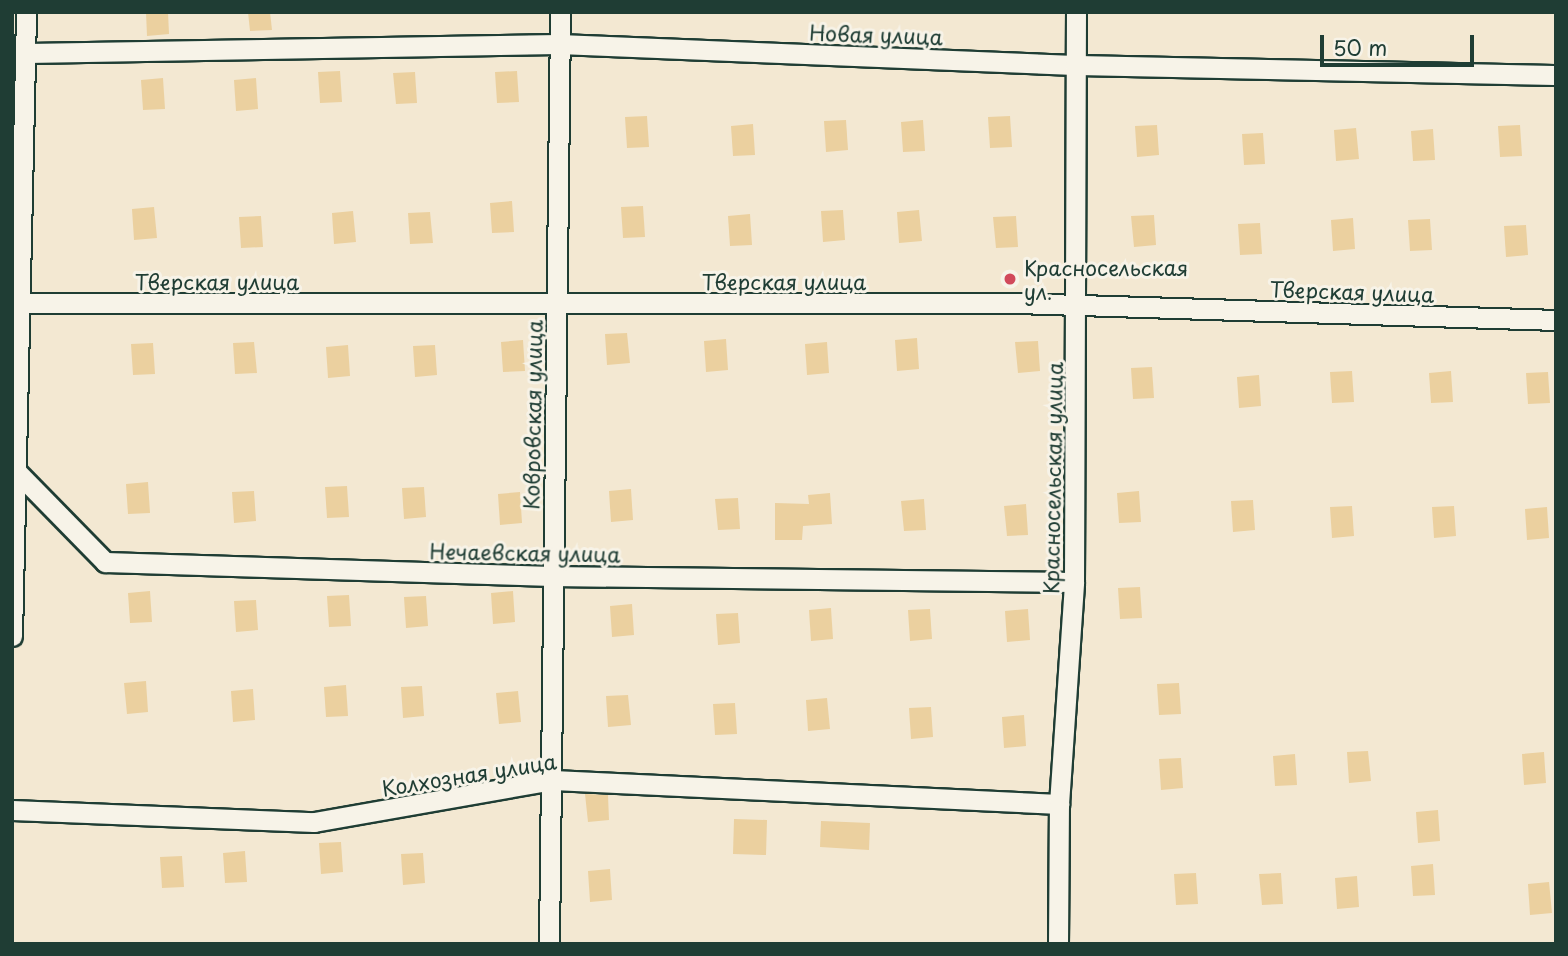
<!DOCTYPE html>
<meta charset="utf-8">
<style>
body{margin:0}
#map{position:relative;width:1568px;height:956px;overflow:hidden;background:#f3e8d2;font-family:"Playpen Sans",sans-serif}
div>[style]{position:absolute}
.building>*{inset:0;background:#ebd09f}
.roads{filter:drop-shadow(2px 0 #1f3d34) drop-shadow(-2px 0 #1f3d34) drop-shadow(0 2px #1f3d34) drop-shadow(0 -2px #1f3d34)}
.minor>*{height:19px;margin:-9.5px;padding:0 9.5px;transform-origin:9.5px;border-radius:9.5px;background:#f7f3e8}
.dots>*{width:19px;height:19px;translate:-50% -50%;box-sizing:border-box;border:4px solid #f7f3e8;border-radius:50%}
span{translate:-50% -50%;white-space:nowrap;text-align:center;line-height:1.15;-webkit-text-stroke:6px #f7f3e8;paint-order:stroke}
.street-label{font-size:21px;color:#1f3d34}
.poi-label{font-size:21px;color:#1f3d34}
.left{translate:0 -50%;text-align:left}
.frame{position:absolute;inset:0;border:14px solid #1f3d34;pointer-events:none}
.scale{position:absolute;left:1320px;top:35px;width:154px;height:32px;box-sizing:border-box;border:4px solid #1f3d34;border-top:0;padding-left:9px;font-size:21px;line-height:24px;white-space:nowrap;color:#1f3d34;-webkit-text-stroke:5px #f7f3e8;paint-order:stroke}
</style>
<div id="map">
<div class="building">
<i style="clip-path:polygon(146px 12px,168px 12px,169px 34px,147px 36px)"></i>
<i style="clip-path:polygon(248px 12px,270px 12px,272px 30px,250px 31px)"></i>
<i style="clip-path:polygon(340px 71px,342px 102px,320px 103px,318px 72px)"></i>
<i style="clip-path:polygon(517px 71px,519px 102px,497px 103px,495px 72px)"></i>
<i style="clip-path:polygon(415px 72px,417px 103px,396px 104px,393px 73px)"></i>
<i style="clip-path:polygon(163px 78px,165px 109px,143px 110px,141px 80px)"></i>
<i style="clip-path:polygon(256px 78px,258px 109px,236px 111px,234px 80px)"></i>
<i style="clip-path:polygon(647px 116px,649px 147px,627px 148px,625px 117px)"></i>
<i style="clip-path:polygon(1010px 116px,1012px 147px,990px 148px,988px 117px)"></i>
<i style="clip-path:polygon(846px 120px,848px 150px,826px 152px,824px 121px)"></i>
<i style="clip-path:polygon(923px 120px,925px 151px,903px 152px,901px 122px)"></i>
<i style="clip-path:polygon(753px 124px,755px 155px,733px 156px,731px 126px)"></i>
<i style="clip-path:polygon(1157px 125px,1159px 155px,1137px 157px,1135px 126px)"></i>
<i style="clip-path:polygon(1520px 125px,1522px 156px,1500px 157px,1498px 126px)"></i>
<i style="clip-path:polygon(1356px 128px,1359px 159px,1336px 161px,1334px 130px)"></i>
<i style="clip-path:polygon(1433px 129px,1435px 160px,1413px 161px,1411px 131px)"></i>
<i style="clip-path:polygon(1263px 133px,1265px 164px,1244px 165px,1242px 134px)"></i>
<i style="clip-path:polygon(512px 201px,514px 232px,492px 233px,490px 203px)"></i>
<i style="clip-path:polygon(643px 206px,645px 237px,623px 238px,621px 207px)"></i>
<i style="clip-path:polygon(154px 207px,157px 238px,134px 240px,132px 209px)"></i>
<i style="clip-path:polygon(843px 210px,845px 240px,823px 242px,821px 211px)"></i>
<i style="clip-path:polygon(919px 210px,922px 241px,899px 243px,897px 212px)"></i>
<i style="clip-path:polygon(353px 211px,356px 242px,334px 244px,332px 213px)"></i>
<i style="clip-path:polygon(430px 212px,433px 243px,410px 244px,408px 213px)"></i>
<i style="clip-path:polygon(750px 214px,752px 245px,730px 246px,728px 216px)"></i>
<i style="clip-path:polygon(1154px 215px,1156px 245px,1134px 247px,1131px 216px)"></i>
<i style="clip-path:polygon(261px 216px,263px 247px,241px 248px,239px 217px)"></i>
<i style="clip-path:polygon(1016px 216px,1018px 247px,996px 248px,993px 217px)"></i>
<i style="clip-path:polygon(1353px 218px,1355px 249px,1333px 251px,1331px 220px)"></i>
<i style="clip-path:polygon(1430px 219px,1432px 250px,1410px 251px,1408px 220px)"></i>
<i style="clip-path:polygon(1260px 223px,1262px 254px,1240px 255px,1238px 224px)"></i>
<i style="clip-path:polygon(1526px 225px,1528px 255px,1506px 257px,1504px 226px)"></i>
<i style="clip-path:polygon(627px 333px,630px 363px,607px 365px,605px 334px)"></i>
<i style="clip-path:polygon(917px 338px,919px 369px,897px 371px,895px 340px)"></i>
<i style="clip-path:polygon(726px 339px,728px 370px,706px 372px,704px 341px)"></i>
<i style="clip-path:polygon(523px 340px,525px 371px,503px 372px,501px 342px)"></i>
<i style="clip-path:polygon(1038px 341px,1040px 371px,1018px 373px,1015px 342px)"></i>
<i style="clip-path:polygon(254px 342px,257px 373px,235px 374px,233px 343px)"></i>
<i style="clip-path:polygon(827px 342px,829px 373px,807px 375px,805px 344px)"></i>
<i style="clip-path:polygon(153px 343px,155px 374px,133px 375px,131px 344px)"></i>
<i style="clip-path:polygon(348px 345px,350px 376px,328px 378px,326px 347px)"></i>
<i style="clip-path:polygon(435px 345px,437px 375px,415px 377px,413px 346px)"></i>
<i style="clip-path:polygon(1152px 367px,1154px 398px,1133px 399px,1131px 368px)"></i>
<i style="clip-path:polygon(1352px 371px,1354px 402px,1332px 403px,1330px 372px)"></i>
<i style="clip-path:polygon(1451px 371px,1453px 402px,1431px 403px,1429px 373px)"></i>
<i style="clip-path:polygon(1548px 372px,1550px 403px,1528px 404px,1526px 373px)"></i>
<i style="clip-path:polygon(1259px 375px,1261px 406px,1239px 408px,1237px 377px)"></i>
<i style="clip-path:polygon(148px 482px,150px 513px,128px 514px,126px 484px)"></i>
<i style="clip-path:polygon(347px 486px,349px 517px,327px 518px,325px 487px)"></i>
<i style="clip-path:polygon(424px 487px,426px 517px,404px 519px,402px 488px)"></i>
<i style="clip-path:polygon(631px 489px,633px 520px,611px 522px,609px 491px)"></i>
<i style="clip-path:polygon(254px 491px,256px 521px,234px 523px,232px 492px)"></i>
<i style="clip-path:polygon(1139px 491px,1141px 522px,1119px 523px,1117px 493px)"></i>
<i style="clip-path:polygon(520px 492px,522px 523px,500px 525px,498px 494px)"></i>
<i style="clip-path:polygon(830px 493px,832px 524px,803px 526px,802px 540px,775px 540px,775px 503px,809px 504px,808px 495px)"></i>
<i style="clip-path:polygon(738px 498px,740px 529px,718px 530px,715px 499px)"></i>
<i style="clip-path:polygon(924px 499px,926px 530px,904px 531px,901px 501px)"></i>
<i style="clip-path:polygon(1253px 500px,1255px 530px,1233px 532px,1231px 501px)"></i>
<i style="clip-path:polygon(1026px 504px,1028px 535px,1007px 536px,1004px 506px)"></i>
<i style="clip-path:polygon(1352px 506px,1354px 536px,1332px 538px,1330px 507px)"></i>
<i style="clip-path:polygon(1454px 506px,1456px 536px,1434px 538px,1432px 507px)"></i>
<i style="clip-path:polygon(1547px 507px,1549px 538px,1527px 540px,1525px 509px)"></i>
<i style="clip-path:polygon(1140px 587px,1142px 618px,1120px 619px,1118px 588px)"></i>
<i style="clip-path:polygon(150px 591px,152px 622px,130px 623px,128px 593px)"></i>
<i style="clip-path:polygon(513px 591px,515px 622px,493px 624px,491px 593px)"></i>
<i style="clip-path:polygon(349px 595px,351px 626px,329px 627px,327px 596px)"></i>
<i style="clip-path:polygon(426px 596px,428px 626px,406px 628px,404px 597px)"></i>
<i style="clip-path:polygon(256px 600px,258px 630px,236px 632px,234px 601px)"></i>
<i style="clip-path:polygon(632px 604px,634px 635px,612px 637px,610px 606px)"></i>
<i style="clip-path:polygon(831px 608px,833px 639px,811px 641px,809px 610px)"></i>
<i style="clip-path:polygon(930px 609px,932px 639px,910px 641px,908px 610px)"></i>
<i style="clip-path:polygon(1028px 609px,1030px 640px,1007px 642px,1005px 611px)"></i>
<i style="clip-path:polygon(738px 613px,740px 643px,718px 645px,716px 614px)"></i>
<i style="clip-path:polygon(146px 681px,148px 712px,127px 714px,124px 683px)"></i>
<i style="clip-path:polygon(1179px 683px,1181px 714px,1159px 715px,1157px 684px)"></i>
<i style="clip-path:polygon(346px 685px,348px 716px,326px 717px,324px 687px)"></i>
<i style="clip-path:polygon(422px 686px,424px 716px,403px 718px,401px 687px)"></i>
<i style="clip-path:polygon(253px 689px,255px 720px,233px 722px,231px 691px)"></i>
<i style="clip-path:polygon(518px 691px,521px 722px,499px 724px,496px 693px)"></i>
<i style="clip-path:polygon(628px 695px,631px 725px,608px 727px,606px 696px)"></i>
<i style="clip-path:polygon(827px 698px,830px 729px,808px 731px,806px 700px)"></i>
<i style="clip-path:polygon(735px 703px,737px 734px,715px 735px,713px 704px)"></i>
<i style="clip-path:polygon(931px 707px,933px 737px,911px 739px,909px 708px)"></i>
<i style="clip-path:polygon(1024px 715px,1026px 746px,1004px 748px,1002px 717px)"></i>
<i style="clip-path:polygon(1368px 751px,1371px 781px,1349px 783px,1347px 752px)"></i>
<i style="clip-path:polygon(1544px 752px,1546px 783px,1524px 785px,1522px 754px)"></i>
<i style="clip-path:polygon(1295px 754px,1297px 785px,1275px 786px,1273px 756px)"></i>
<i style="clip-path:polygon(1181px 758px,1183px 788px,1161px 790px,1159px 759px)"></i>
<i style="clip-path:polygon(585px 794px,608px 795px,609px 820px,588px 822px)"></i>
<i style="clip-path:polygon(1438px 810px,1440px 841px,1418px 843px,1416px 812px)"></i>
<i style="clip-path:polygon(734px 819px,767px 820px,766px 855px,733px 854px)"></i>
<i style="clip-path:polygon(821px 821px,870px 823px,869px 850px,820px 847px)"></i>
<i style="clip-path:polygon(341px 842px,343px 872px,321px 874px,319px 843px)"></i>
<i style="clip-path:polygon(245px 851px,247px 882px,225px 883px,223px 853px)"></i>
<i style="clip-path:polygon(423px 853px,425px 883px,403px 885px,401px 854px)"></i>
<i style="clip-path:polygon(182px 856px,184px 887px,162px 888px,160px 857px)"></i>
<i style="clip-path:polygon(1433px 864px,1435px 895px,1413px 896px,1411px 866px)"></i>
<i style="clip-path:polygon(610px 869px,612px 900px,590px 902px,588px 871px)"></i>
<i style="clip-path:polygon(1196px 873px,1198px 904px,1176px 905px,1174px 874px)"></i>
<i style="clip-path:polygon(1281px 873px,1283px 904px,1262px 905px,1259px 874px)"></i>
<i style="clip-path:polygon(1357px 876px,1359px 907px,1337px 909px,1335px 878px)"></i>
<i style="clip-path:polygon(1549px 882px,1552px 913px,1530px 915px,1528px 884px)"></i>
</div>
<div class="roads">
<div class="minor">
<i style="left:27px;top:53px;width:532px;rotate:-0.97deg"></i>
<i style="left:559px;top:44px;width:516px;rotate:2.33deg"></i>
<i style="left:1075px;top:65px;width:481px;rotate:1.2deg"></i>
<i style="left:12px;top:303px;width:1004px"></i>
<i style="left:1016px;top:303px;width:540px;rotate:1.8deg"></i>
<i style="left:15px;top:470px;width:129px;rotate:45.6deg"></i>
<i style="left:105px;top:562px;width:447px;rotate:1.8deg"></i>
<i style="left:552px;top:576px;width:522px;rotate:0.66deg"></i>
<i style="left:12px;top:636px;width:624px;rotate:-88.71deg"></i>
<i style="left:12px;top:810px;width:302px;rotate:2.3deg"></i>
<i style="left:314px;top:822px;width:243px;rotate:-10deg"></i>
<i style="left:553px;top:780px;width:507px;rotate:2.72deg"></i>
<i style="left:549px;top:944px;width:932px;rotate:-89.32deg"></i>
<i style="left:1058px;top:944px;width:140px;rotate:-89.6deg"></i>
<i style="left:1059px;top:804px;width:223px;rotate:-86.1deg"></i>
<i style="left:1074px;top:582px;width:570px;rotate:-89.8deg"></i>
</div>
</div>
<div class="dots">
<i style="left:1010px;top:279px;background:#d1495b"></i>
</div>
<div class="street-label">
<span style="left:876px;top:34px;rotate:2deg">Новая улица</span>
<span style="left:217px;top:281px">Тверская улица</span>
<span style="left:784px;top:281px">Тверская улица</span>
<span style="left:1352px;top:291px;rotate:2deg">Тверская улица</span>
<span style="left:532px;top:415px;rotate:-89deg">Ковровская улица</span>
<span style="left:1052px;top:478px;rotate:-89deg">Красносельская улица</span>
<span style="left:525px;top:552px;rotate:1deg">Нечаевская улица</span>
<span style="left:469px;top:774px;rotate:-9deg">Колхозная улица</span>
</div>
<div class="poi-label">
<span class="left" style="left:1024px;top:279px">Красносельская<br>ул.</span>
</div>
<div class="frame"></div>
<div class="scale">50 m</div>
</div>
